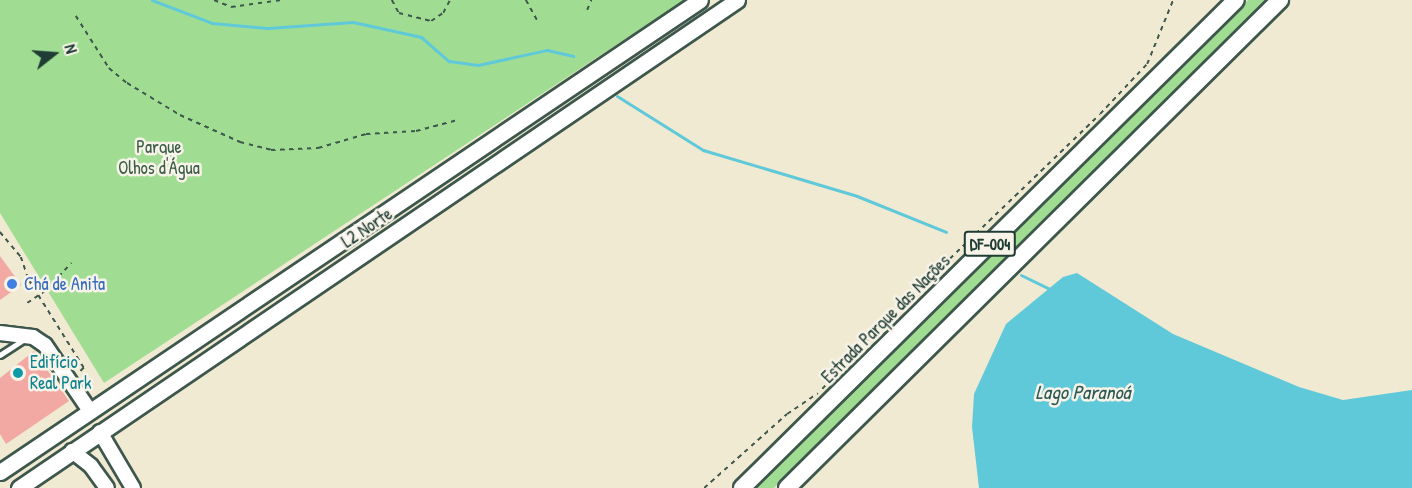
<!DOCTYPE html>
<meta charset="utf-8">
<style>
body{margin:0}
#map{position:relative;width:1412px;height:488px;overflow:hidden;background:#f0ead3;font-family:"Patrick Hand",sans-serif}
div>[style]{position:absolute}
.green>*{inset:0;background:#a0dd92}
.water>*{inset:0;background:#5fc9da}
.stream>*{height:3px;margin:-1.5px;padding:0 1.5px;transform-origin:1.5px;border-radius:1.5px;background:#5fc9da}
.building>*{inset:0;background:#f2a8a3}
.path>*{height:1.5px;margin-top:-0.75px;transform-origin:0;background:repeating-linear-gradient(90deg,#3e574c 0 4.5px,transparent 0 9px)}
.roads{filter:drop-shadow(2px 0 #3e574c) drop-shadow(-2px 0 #3e574c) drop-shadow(0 2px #3e574c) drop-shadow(0 -2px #3e574c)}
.lane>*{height:4.5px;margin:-2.25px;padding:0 2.25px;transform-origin:2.25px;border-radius:2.25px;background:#fff}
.secondary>*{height:14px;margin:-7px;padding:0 7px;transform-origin:7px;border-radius:7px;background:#fff}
.primary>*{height:15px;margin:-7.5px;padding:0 7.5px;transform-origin:7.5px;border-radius:7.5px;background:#fff}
.highway>*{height:16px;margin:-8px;padding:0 8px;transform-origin:8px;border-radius:8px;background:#fff}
.dots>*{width:16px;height:16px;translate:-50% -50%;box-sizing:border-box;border:3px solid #f7f3e8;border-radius:50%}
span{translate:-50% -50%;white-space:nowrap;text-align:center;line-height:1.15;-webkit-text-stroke:5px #f7f3e8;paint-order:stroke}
.shield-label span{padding:2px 4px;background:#f7f3e8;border:2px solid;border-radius:4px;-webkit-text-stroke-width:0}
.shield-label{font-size:16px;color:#1f3d34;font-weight:700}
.park-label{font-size:18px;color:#395d47}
.street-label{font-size:18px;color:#1f3d34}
.shop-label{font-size:18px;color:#366cbe}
.left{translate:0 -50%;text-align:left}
.culture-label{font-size:18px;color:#0d838f}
.water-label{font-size:20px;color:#2c5955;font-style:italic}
.north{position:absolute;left:24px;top:24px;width:60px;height:60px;-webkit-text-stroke:4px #f7f3e8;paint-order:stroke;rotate:73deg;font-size:16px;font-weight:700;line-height:24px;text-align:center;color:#1f3d34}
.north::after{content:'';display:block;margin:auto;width:21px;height:27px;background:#1f3d34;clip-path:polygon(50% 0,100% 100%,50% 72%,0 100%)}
</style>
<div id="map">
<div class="green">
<i style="clip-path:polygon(0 0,684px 0,104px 383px,0 213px)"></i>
<i style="clip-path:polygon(1248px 0,1270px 0,774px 488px,753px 488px)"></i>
</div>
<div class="water">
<i style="clip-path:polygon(1077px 273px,1173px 334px,1299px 387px,1343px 400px,1412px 390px,1412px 488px,979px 488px,972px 427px,974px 394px,1006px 324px,1063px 277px)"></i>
</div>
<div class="stream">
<i style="left:152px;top:0;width:64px;rotate:21deg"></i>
<i style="left:212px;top:23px;width:56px;rotate:5.1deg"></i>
<i style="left:268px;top:28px;width:85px;rotate:-4deg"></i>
<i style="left:353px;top:22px;width:70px;rotate:12.4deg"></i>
<i style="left:421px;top:37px;width:37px;rotate:41deg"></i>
<i style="left:449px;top:61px;width:29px;rotate:8deg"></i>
<i style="left:478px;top:65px;width:71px;rotate:-12.3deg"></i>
<i style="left:547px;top:50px;width:27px;rotate:13deg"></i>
<i style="left:617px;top:96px;width:102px;rotate:32.1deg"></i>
<i style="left:703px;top:150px;width:161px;rotate:16.6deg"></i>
<i style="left:857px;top:196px;width:96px;rotate:22deg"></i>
<i style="left:1021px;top:275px;width:34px;rotate:26deg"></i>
</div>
<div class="building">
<i style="clip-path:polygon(0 256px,21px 285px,0 300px)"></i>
<i style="clip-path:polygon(34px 351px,69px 401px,6px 444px,0 434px,0 378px)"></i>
</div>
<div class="path">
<i style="left:214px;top:0;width:18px;rotate:22deg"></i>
<i style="left:231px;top:7px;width:51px;rotate:-7.8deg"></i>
<i style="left:392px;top:0;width:15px;rotate:62deg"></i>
<i style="left:399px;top:13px;width:33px;rotate:14deg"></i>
<i style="left:431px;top:21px;width:14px;rotate:-34deg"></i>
<i style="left:443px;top:13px;width:15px;rotate:-62deg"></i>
<i style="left:526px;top:0;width:25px;rotate:61deg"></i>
<i style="left:587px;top:10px;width:11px;rotate:-68deg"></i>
<i style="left:76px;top:16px;width:62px;rotate:57.6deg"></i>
<i style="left:109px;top:68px;width:23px;rotate:40deg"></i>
<i style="left:127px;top:83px;width:62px;rotate:31.1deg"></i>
<i style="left:180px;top:115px;width:66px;rotate:24.2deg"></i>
<i style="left:240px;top:142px;width:32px;rotate:14deg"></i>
<i style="left:271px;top:150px;width:47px;rotate:-2.4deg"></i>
<i style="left:318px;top:148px;width:50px;rotate:-16.3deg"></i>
<i style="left:366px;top:134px;width:50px;rotate:-3.4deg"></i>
<i style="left:416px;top:131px;width:43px;rotate:-14.7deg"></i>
<i style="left:0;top:232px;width:33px;rotate:50deg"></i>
<i style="left:21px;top:257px;width:24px;rotate:71deg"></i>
<i style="left:29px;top:280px;width:104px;rotate:58deg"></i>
<i style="left:84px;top:368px;width:8px;rotate:135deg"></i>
<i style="left:27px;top:303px;width:23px;rotate:-34deg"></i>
<i style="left:46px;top:290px;width:37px;rotate:-47deg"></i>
<i style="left:822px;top:389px;width:93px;rotate:-47.2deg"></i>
<i style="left:885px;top:321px;width:298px;rotate:-43.9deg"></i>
<i style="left:1100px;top:114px;width:69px;rotate:-46.8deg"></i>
<i style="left:1147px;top:64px;width:69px;rotate:-67.9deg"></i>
<i style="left:704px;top:488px;width:111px;rotate:-41.7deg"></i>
<i style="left:787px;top:414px;width:37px;rotate:-34deg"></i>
</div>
<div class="roads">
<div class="lane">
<i style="left:0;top:355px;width:27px;rotate:-33deg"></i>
</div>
<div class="secondary">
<i style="left:0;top:333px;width:33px;rotate:7deg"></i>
<i style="left:33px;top:337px;width:14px;rotate:34deg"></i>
<i style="left:45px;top:345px;width:80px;rotate:55.7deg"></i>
<i style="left:100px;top:432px;width:65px;rotate:59.5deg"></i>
<i style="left:72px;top:451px;width:24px;rotate:38deg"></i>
<i style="left:91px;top:466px;width:27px;rotate:54deg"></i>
</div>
<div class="primary">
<i style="left:0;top:472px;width:844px;rotate:-33.99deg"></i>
<i style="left:19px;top:488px;width:868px;rotate:-34.2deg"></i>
</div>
<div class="highway">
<i style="left:742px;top:488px;width:694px;rotate:-44.65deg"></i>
<i style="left:787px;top:488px;width:694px;rotate:-44.71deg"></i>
</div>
</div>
<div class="dots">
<i style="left:12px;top:284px;background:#3f7fe0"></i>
<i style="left:18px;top:373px;background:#0f9aa8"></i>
</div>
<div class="shield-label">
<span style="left:990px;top:244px">DF-004</span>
</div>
<div class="park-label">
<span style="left:159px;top:158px">Parque<br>Olhos d'Água</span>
</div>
<div class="street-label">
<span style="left:367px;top:228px;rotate:-34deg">L2 Norte</span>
<span style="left:886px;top:319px;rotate:-45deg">Estrada Parque das Nações</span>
</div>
<div class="shop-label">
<span class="left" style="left:24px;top:284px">Chá de Anita</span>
</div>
<div class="culture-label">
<span class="left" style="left:30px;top:373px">Edifício<br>Real Park</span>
</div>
<div class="water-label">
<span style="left:1083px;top:391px">Lago Paranoá</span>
</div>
<div class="north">N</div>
</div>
